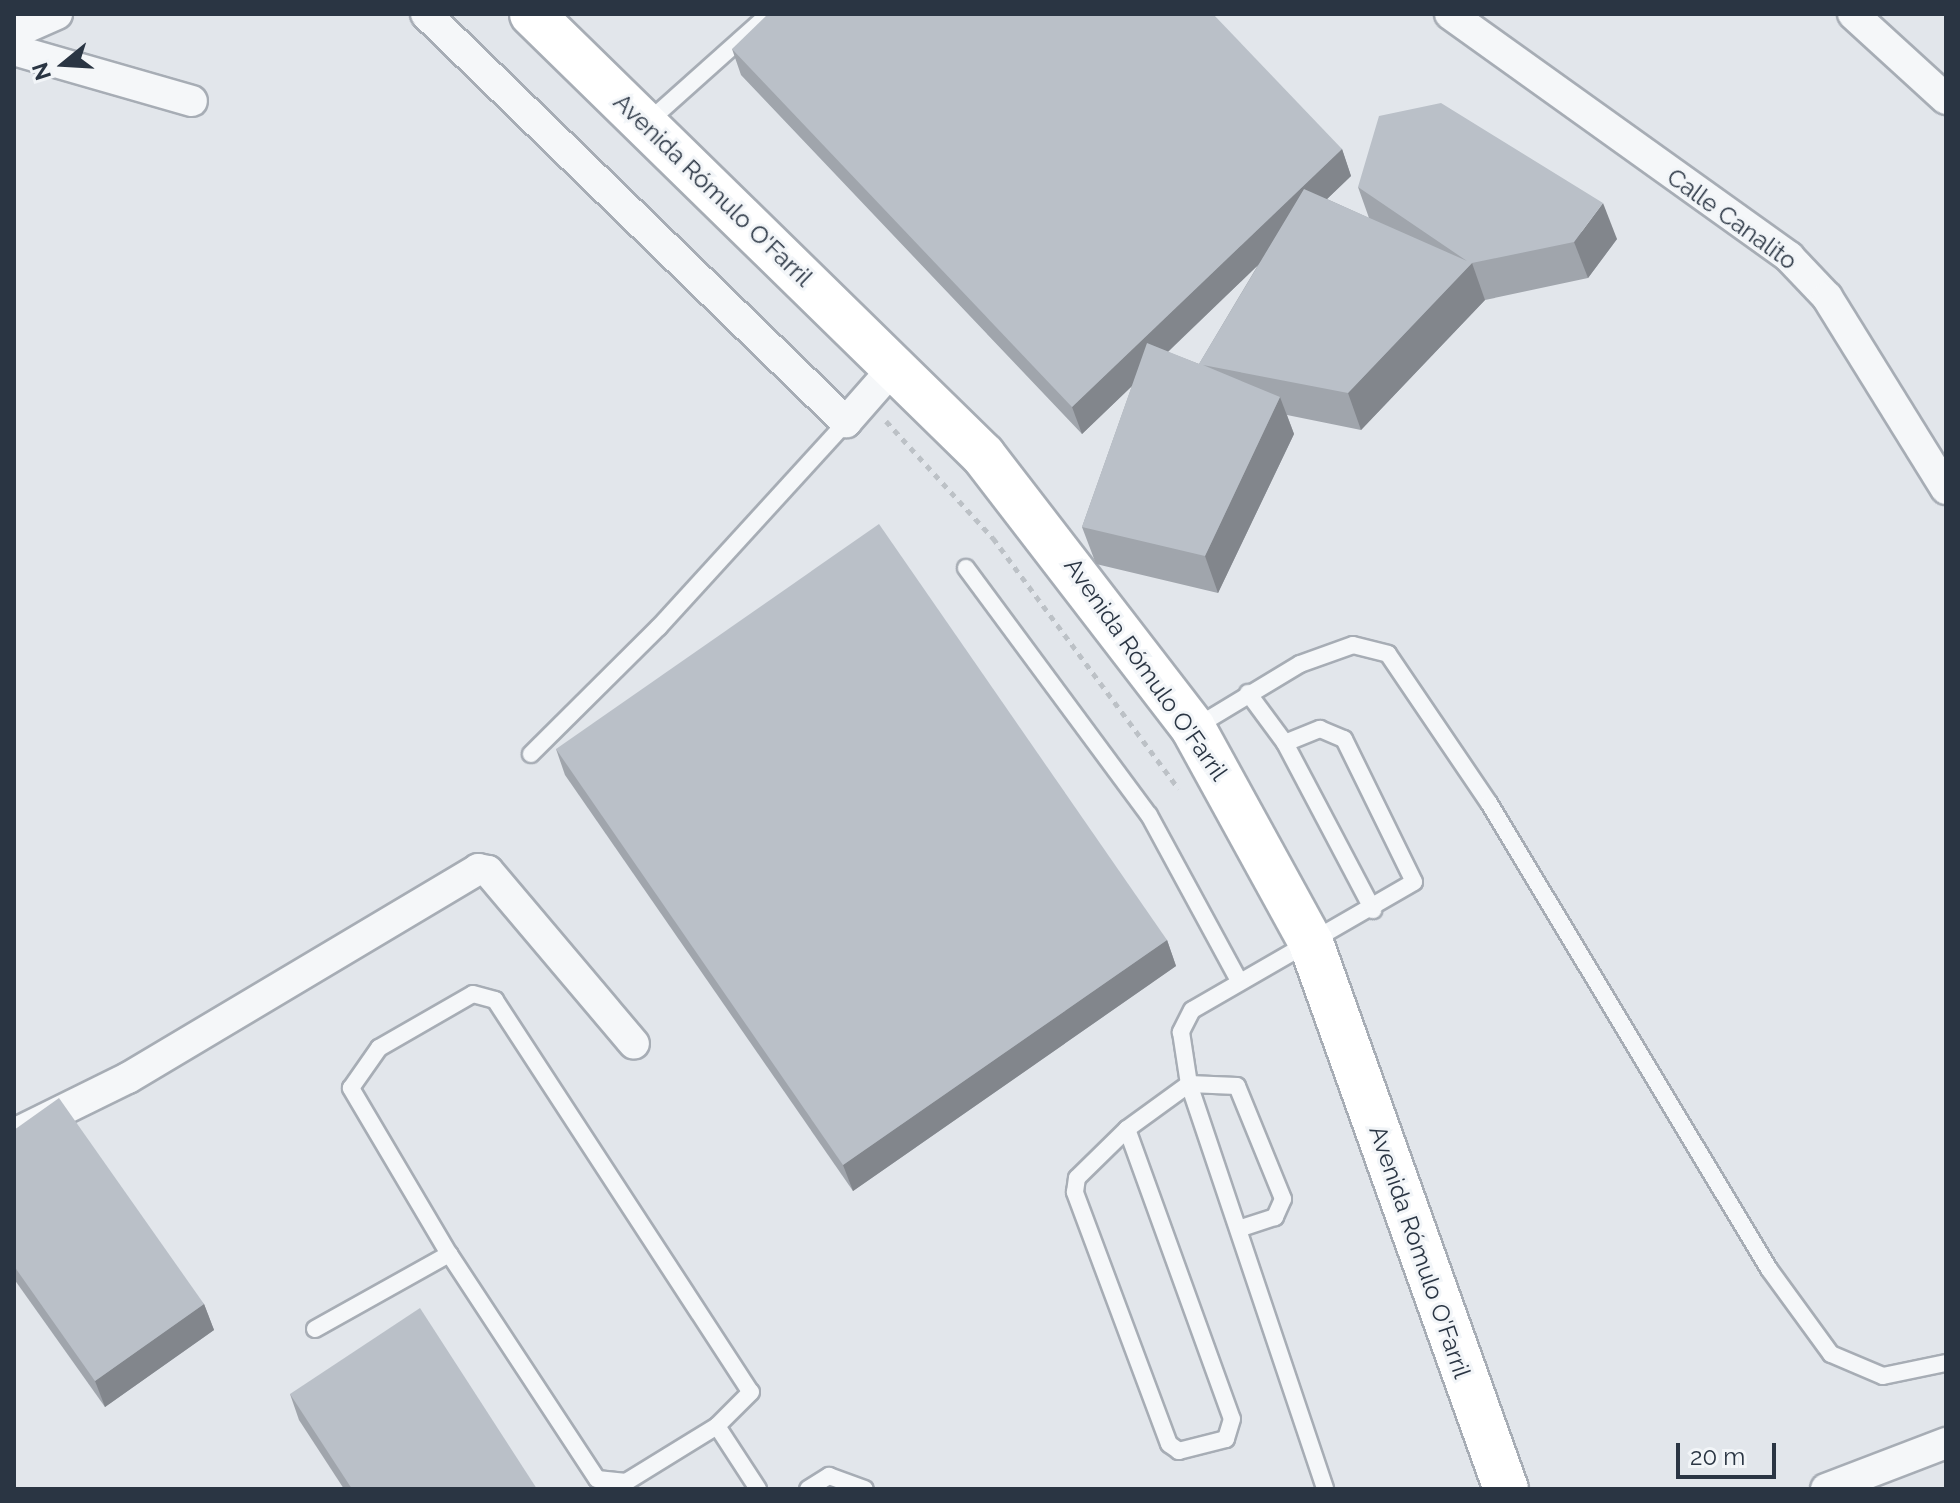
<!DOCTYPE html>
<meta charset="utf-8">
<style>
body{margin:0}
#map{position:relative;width:1960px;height:1503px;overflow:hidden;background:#e2e6eb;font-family:Raleway,sans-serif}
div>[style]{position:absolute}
.path>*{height:5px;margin-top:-2.5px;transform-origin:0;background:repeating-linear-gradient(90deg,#bcc1c6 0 6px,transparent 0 12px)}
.roads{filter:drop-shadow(2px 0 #a7adb5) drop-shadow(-2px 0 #a7adb5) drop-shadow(0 2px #a7adb5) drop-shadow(0 -2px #a7adb5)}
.lane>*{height:16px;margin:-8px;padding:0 8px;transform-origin:8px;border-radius:8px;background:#f5f7f9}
.street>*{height:30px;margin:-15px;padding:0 15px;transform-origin:15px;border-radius:15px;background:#f5f7f9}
.secondary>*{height:44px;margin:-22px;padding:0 22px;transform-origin:22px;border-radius:22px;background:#fff}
.wall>*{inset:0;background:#a0a5ac}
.shaded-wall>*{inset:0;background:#82868c}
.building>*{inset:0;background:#bac0c8}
span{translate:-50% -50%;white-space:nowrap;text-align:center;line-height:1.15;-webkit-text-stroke:6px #f2f5f8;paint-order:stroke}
.street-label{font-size:24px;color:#2a3543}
.frame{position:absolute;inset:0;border:16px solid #2a3543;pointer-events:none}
.north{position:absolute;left:24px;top:24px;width:80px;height:80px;-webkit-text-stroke:6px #f2f5f8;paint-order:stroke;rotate:252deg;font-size:22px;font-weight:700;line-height:32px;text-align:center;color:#2a3543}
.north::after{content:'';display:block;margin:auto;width:28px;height:36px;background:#2a3543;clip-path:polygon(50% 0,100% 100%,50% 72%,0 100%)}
.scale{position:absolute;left:1676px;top:1443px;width:100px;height:36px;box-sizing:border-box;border:4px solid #2a3543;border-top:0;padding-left:10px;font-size:24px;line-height:28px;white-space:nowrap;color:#2a3543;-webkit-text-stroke:6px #f2f5f8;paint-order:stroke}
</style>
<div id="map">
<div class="path">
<i style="left:886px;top:421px;width:159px;rotate:47.6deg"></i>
<i style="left:993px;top:538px;width:312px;rotate:53.5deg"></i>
</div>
<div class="roads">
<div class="lane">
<i style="left:647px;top:123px;width:164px;rotate:-41.8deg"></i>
<i style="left:966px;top:568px;width:307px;rotate:53.5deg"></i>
<i style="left:1149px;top:815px;width:189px;rotate:61.5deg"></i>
<i style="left:1248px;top:693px;width:62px;rotate:53.5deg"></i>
<i style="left:1285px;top:743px;width:189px;rotate:62.2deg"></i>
<i style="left:1194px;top:728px;width:124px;rotate:-31.1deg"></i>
<i style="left:1300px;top:664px;width:56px;rotate:-19.7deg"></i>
<i style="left:1353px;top:645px;width:36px;rotate:14deg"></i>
<i style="left:1388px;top:654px;width:180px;rotate:55.9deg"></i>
<i style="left:1489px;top:803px;width:544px;rotate:59deg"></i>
<i style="left:1769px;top:1269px;width:105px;rotate:53.9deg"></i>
<i style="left:1831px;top:1354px;width:56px;rotate:22.9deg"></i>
<i style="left:1883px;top:1376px;width:64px;rotate:-11.7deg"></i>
<i style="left:1285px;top:743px;width:38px;rotate:-22deg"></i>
<i style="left:1320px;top:729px;width:26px;rotate:23deg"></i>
<i style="left:1344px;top:739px;width:159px;rotate:63.9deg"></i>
<i style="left:1414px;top:882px;width:256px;rotate:150deg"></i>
<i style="left:1192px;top:1010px;width:25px;rotate:117deg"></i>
<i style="left:1181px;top:1032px;width:53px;rotate:81.3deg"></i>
<i style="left:1189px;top:1084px;width:427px;rotate:71.4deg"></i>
<i style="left:531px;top:754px;width:180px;rotate:-44.8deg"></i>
<i style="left:659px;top:627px;width:277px;rotate:-47.6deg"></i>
<i style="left:473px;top:994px;width:23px;rotate:15deg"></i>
<i style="left:495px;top:1000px;width:468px;rotate:56.9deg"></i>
<i style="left:751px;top:1392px;width:48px;rotate:135deg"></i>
<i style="left:717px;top:1426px;width:107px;rotate:148.4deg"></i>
<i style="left:626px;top:1482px;width:29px;rotate:-174deg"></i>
<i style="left:597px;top:1479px;width:269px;rotate:-123.3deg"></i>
<i style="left:449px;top:1254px;width:193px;rotate:-120.6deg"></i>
<i style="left:351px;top:1088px;width:49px;rotate:-55deg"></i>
<i style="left:379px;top:1048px;width:108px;rotate:-29.9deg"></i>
<i style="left:1127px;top:1129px;width:308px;rotate:70.1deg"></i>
<i style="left:1232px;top:1419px;width:21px;rotate:107deg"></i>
<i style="left:1226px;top:1439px;width:49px;rotate:165.7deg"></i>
<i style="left:1179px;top:1451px;width:12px;rotate:-145deg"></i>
<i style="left:1169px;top:1444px;width:269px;rotate:-110.5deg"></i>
<i style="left:1075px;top:1192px;width:14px;rotate:-82deg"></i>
<i style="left:1077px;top:1178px;width:70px;rotate:-44.4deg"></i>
<i style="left:1127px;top:1129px;width:77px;rotate:-36deg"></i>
<i style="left:1189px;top:1084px;width:48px;rotate:2.4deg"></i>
<i style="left:1237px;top:1086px;width:122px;rotate:67.8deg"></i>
<i style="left:1283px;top:1199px;width:20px;rotate:114deg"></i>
<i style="left:1275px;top:1217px;width:35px;rotate:162deg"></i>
<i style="left:315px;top:1329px;width:154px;rotate:-29.2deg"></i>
<i style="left:717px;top:1426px;width:75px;rotate:56.9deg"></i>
<i style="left:808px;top:1489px;width:25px;rotate:-32deg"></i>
<i style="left:829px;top:1476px;width:38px;rotate:20deg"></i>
</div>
<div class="street">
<i style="left:426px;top:14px;width:586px;rotate:44.17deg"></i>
<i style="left:846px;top:422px;width:74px;rotate:-48.8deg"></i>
<i style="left:1450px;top:14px;width:417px;rotate:35.6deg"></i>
<i style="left:1789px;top:257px;width:55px;rotate:46.5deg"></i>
<i style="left:1827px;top:297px;width:226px;rotate:58.2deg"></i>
<i style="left:1853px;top:14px;width:126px;rotate:42.4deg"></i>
<i style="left:14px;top:33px;width:47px;rotate:-23.8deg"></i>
<i style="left:14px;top:50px;width:185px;rotate:16deg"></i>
<i style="left:14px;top:1134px;width:127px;rotate:-26.2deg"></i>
<i style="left:128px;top:1078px;width:408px;rotate:-30.8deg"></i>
<i style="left:478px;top:869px;width:10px;rotate:11deg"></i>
<i style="left:488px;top:871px;width:226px;rotate:49.8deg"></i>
<i style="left:1826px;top:1489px;width:129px;rotate:-21deg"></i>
</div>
<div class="secondary">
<i style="left:532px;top:14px;width:631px;rotate:44.36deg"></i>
<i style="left:983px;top:455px;width:344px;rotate:52.4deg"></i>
<i style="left:1193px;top:728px;width:245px;rotate:61.2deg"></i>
<i style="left:1311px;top:943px;width:580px;rotate:70.35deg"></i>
</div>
</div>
<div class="wall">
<i style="clip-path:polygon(evenodd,732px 49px,1342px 149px,1351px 176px,1327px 199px,1369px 218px,1358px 187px,1617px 239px,1588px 278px,1485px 300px,1361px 430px,1287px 415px,1294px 434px,1218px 593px,1096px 564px,1082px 527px,1132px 386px,1082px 434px,741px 75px,732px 49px,1258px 265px,1199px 364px,1168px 352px,1258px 265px)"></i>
<i style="clip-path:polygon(556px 749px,1167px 940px,1176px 966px,853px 1191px,565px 775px)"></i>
<i style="clip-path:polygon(14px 1130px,204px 1304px,214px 1330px,105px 1407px,14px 1279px)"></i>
<i style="clip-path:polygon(290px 1394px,537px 1489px,344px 1489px,299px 1420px)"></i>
</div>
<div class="shaded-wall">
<i style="clip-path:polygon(1342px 149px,1351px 176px,1082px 434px,1072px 407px)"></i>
<i style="clip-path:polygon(1603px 203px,1617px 239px,1588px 278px,1574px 242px)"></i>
<i style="clip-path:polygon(1472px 263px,1485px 300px,1361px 430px,1348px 393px)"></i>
<i style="clip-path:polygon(1280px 397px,1294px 434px,1218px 593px,1205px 556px)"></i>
<i style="clip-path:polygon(1167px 940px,1176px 966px,853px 1191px,843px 1165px)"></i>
<i style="clip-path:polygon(204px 1304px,214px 1330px,105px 1407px,95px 1381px)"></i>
</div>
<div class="building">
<i style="clip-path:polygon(768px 14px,1213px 14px,1342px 149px,1072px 407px,732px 49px)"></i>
<i style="clip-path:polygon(1441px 103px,1603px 203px,1574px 242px,1472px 263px,1348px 393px,1203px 365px,1280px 397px,1205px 556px,1082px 527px,1147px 343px,1199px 364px,1304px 189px,1467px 261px,1358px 187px,1379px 116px)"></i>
<i style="clip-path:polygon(879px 524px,1167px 940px,843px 1165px,556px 749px)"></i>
<i style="clip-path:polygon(59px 1098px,204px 1304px,95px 1381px,14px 1266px,14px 1130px)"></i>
<i style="clip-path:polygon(420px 1308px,537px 1489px,352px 1489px,290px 1394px)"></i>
</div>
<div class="street-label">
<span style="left:713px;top:190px;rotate:44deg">Avenida Rómulo O'Farril</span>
<span style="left:1732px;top:219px;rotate:36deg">Calle Canalito</span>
<span style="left:1146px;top:669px;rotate:55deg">Avenida Rómulo O'Farril</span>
<span style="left:1420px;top:1252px;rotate:71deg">Avenida Rómulo O'Farril</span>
</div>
<div class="frame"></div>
<div class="north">N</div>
<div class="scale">20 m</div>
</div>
